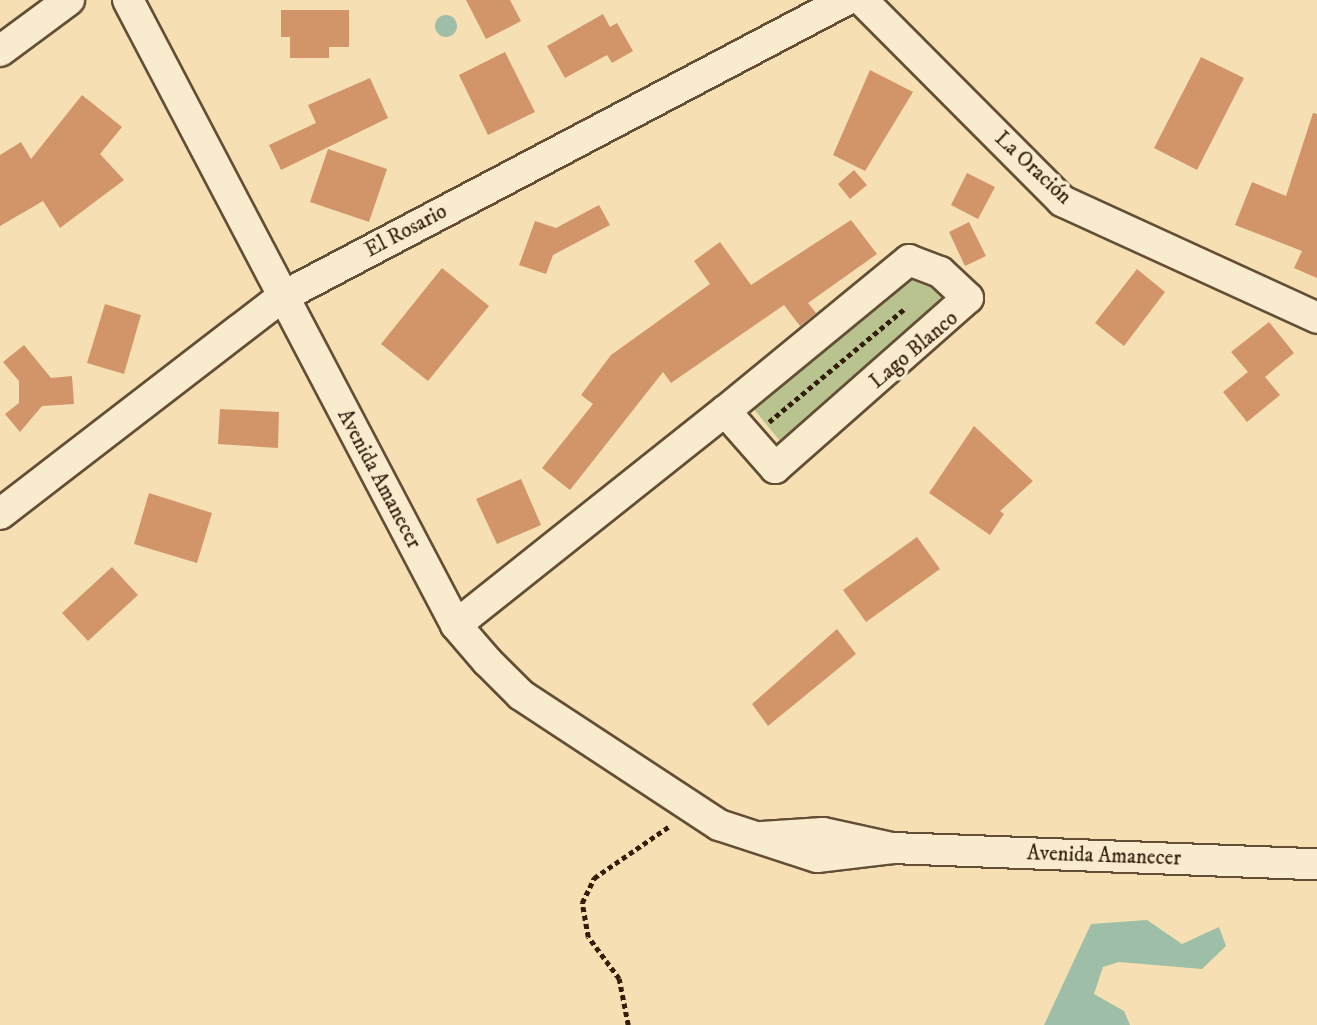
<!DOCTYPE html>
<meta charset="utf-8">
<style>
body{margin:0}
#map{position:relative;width:1317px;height:1025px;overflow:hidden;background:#f6e0b3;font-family:"IM FELL DW Pica",serif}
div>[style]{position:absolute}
.green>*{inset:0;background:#b8c38f}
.water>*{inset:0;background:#9ebea7}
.round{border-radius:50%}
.building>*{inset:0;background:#d19569}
.path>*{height:4.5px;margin-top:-2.25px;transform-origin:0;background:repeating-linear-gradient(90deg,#331d0b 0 5px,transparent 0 8.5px)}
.roads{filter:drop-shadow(2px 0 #644e35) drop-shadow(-2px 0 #644e35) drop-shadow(0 2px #644e35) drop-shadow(0 -2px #644e35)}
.minor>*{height:30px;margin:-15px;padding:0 15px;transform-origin:15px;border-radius:15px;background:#f9ebce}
span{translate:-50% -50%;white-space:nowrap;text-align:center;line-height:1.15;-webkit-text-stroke:7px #f9ebce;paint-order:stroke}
.street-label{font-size:21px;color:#331d0b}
</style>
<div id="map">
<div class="green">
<i style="clip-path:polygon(909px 271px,935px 281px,952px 307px,784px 446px,749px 403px)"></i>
</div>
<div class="water">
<i class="round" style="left:435px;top:15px;width:22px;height:22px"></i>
<i style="clip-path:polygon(1147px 920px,1182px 944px,1219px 927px,1226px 946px,1202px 969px,1119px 962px,1103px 967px,1094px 994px,1124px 1011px,1130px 1025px,1044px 1025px,1091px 924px)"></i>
</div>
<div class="building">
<i style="clip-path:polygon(466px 0,510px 0,521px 21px,486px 39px)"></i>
<i style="clip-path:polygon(281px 10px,349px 10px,349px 47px,329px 47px,329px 58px,290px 58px,290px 37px,281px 37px)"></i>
<i style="clip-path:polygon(603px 14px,610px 27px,617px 23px,633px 51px,612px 63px,607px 55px,565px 78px,547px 46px)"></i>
<i style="clip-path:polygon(505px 52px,535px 112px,488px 135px,459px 75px)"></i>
<i style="clip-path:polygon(1201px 57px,1244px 78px,1197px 170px,1154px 148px)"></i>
<i style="clip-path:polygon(870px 70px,913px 92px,865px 171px,833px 155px)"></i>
<i style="clip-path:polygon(370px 78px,388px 118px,281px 170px,269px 145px,316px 123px,308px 105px)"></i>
<i style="clip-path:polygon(82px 95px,122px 127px,100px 154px,124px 180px,60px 228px,43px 201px,0 226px,0 155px,21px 142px,31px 159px)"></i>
<i style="clip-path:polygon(1313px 113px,1317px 114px,1317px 278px,1294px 268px,1302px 251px,1235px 225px,1252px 182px,1286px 196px)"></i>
<i style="clip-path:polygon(328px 149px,387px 169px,369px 222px,310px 202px)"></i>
<i style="clip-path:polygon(854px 170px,867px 185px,850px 199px,838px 184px)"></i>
<i style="clip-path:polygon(967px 173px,995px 187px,978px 219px,951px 205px)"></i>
<i style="clip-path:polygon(599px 205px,610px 225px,553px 255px,546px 274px,519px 265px,535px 221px,556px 228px)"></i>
<i style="clip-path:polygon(851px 220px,877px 254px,808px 303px,816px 313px,800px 326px,784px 305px,671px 383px,663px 372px,570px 490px,542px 468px,593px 404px,581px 395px,611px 355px,710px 284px,694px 261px,720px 242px,751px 285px)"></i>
<i style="clip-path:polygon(969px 222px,986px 256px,965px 266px,949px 232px)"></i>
<i style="clip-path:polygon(442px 268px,489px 306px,428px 381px,381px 344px)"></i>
<i style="clip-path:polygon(1137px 269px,1165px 292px,1124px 346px,1095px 323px)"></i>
<i style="clip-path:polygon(105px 304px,141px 315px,124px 374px,87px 363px)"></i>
<i style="clip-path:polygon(1269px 322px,1294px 353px,1265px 377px,1280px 395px,1247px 422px,1223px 392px,1248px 372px,1231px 352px)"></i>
<i style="clip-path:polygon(24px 345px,51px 378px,72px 376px,74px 404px,42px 406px,20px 432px,5px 414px,19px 403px,19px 381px,3px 362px)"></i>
<i style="clip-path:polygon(220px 409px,279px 412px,278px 448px,218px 444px)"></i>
<i style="clip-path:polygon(974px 426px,1033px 481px,1000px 511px,1004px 514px,990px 535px,929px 493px)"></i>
<i style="clip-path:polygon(521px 479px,541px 525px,497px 544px,476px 499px)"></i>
<i style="clip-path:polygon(149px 493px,212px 513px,197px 563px,134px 544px)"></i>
<i style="clip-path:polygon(917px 537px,940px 569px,866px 622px,843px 590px)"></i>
<i style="clip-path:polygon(112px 567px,138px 595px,88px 641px,62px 613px)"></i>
<i style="clip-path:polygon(837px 629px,856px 654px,768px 726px,752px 704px)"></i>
</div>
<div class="path">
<i style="left:769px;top:422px;width:176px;rotate:-39.9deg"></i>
<i style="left:628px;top:1025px;width:47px;rotate:-101.1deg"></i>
<i style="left:619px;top:979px;width:52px;rotate:-126.4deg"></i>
<i style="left:588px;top:937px;width:35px;rotate:-100deg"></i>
<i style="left:582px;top:903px;width:28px;rotate:-64deg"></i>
<i style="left:594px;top:878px;width:93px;rotate:-34.5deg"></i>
</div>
<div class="roads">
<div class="minor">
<i style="left:128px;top:0;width:706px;rotate:62.31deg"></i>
<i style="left:456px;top:625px;width:48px;rotate:49.3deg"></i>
<i style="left:487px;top:661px;width:48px;rotate:45deg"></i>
<i style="left:521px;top:695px;width:237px;rotate:33.3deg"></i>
<i style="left:719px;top:825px;width:103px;rotate:18.1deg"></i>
<i style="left:817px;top:857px;width:76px;rotate:-6.8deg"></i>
<i style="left:862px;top:0;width:284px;rotate:45.1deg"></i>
<i style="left:1062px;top:201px;width:281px;rotate:24.6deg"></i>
<i style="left:0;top:51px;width:86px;rotate:-36.5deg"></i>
<i style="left:0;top:514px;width:356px;rotate:-37.6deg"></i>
<i style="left:282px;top:297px;width:637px;rotate:-27.77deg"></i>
<i style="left:456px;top:625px;width:344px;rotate:-38.5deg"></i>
<i style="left:725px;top:411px;width:76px;rotate:48.7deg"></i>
<i style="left:775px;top:468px;width:257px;rotate:-41.4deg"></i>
<i style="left:968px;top:298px;width:38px;rotate:-137deg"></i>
<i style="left:940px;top:272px;width:33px;rotate:-159deg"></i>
<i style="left:909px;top:260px;width:238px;rotate:140.6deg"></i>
<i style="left:762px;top:837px;width:61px;rotate:-3.8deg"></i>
<i style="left:823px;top:833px;width:71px;rotate:12.3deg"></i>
<i style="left:892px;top:848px;width:425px;rotate:2.2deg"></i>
</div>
</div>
<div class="street-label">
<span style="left:1033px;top:168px;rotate:43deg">La Oración</span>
<span style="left:406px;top:231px;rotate:-28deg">El Rosario</span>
<span style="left:914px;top:350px;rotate:-40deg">Lago Blanco</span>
<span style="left:379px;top:479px;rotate:62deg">Avenida Amanecer</span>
<span style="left:1104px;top:856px;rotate:2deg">Avenida Amanecer</span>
</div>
</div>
